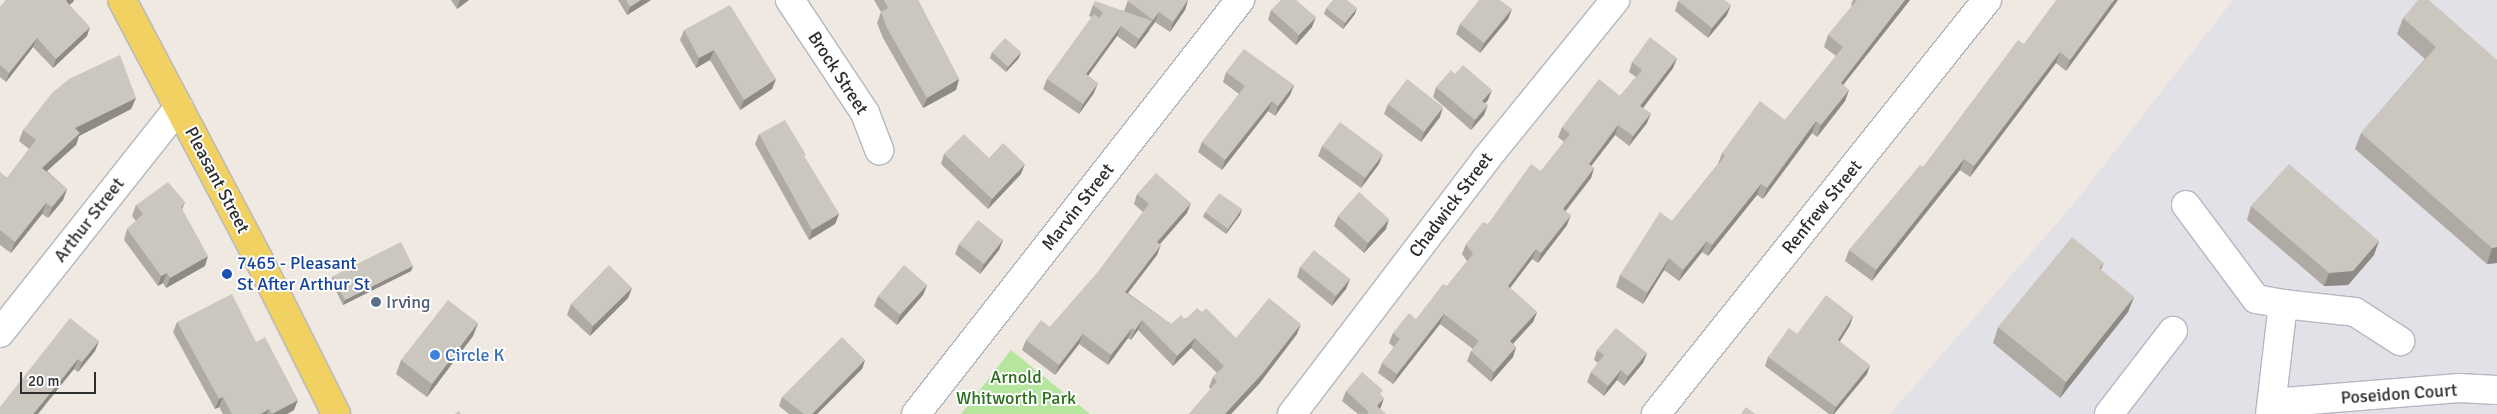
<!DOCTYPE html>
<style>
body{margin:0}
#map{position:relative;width:2497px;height:414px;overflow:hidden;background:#efe9e1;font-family:Signika,sans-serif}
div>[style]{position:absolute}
.industrial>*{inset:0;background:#e3e1e8}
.green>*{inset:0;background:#b6e59e}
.roads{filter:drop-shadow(1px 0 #b4b7c1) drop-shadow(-1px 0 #b4b7c1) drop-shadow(0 1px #b4b7c1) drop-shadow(0 -1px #b4b7c1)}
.minor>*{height:28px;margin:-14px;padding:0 14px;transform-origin:14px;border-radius:14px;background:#fff}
.major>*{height:28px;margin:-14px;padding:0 14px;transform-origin:14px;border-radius:14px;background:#f2d163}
.wall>*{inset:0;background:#afaba4}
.shaded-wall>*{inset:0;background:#8e8b86}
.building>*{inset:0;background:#cbc7bf}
.dots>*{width:14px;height:14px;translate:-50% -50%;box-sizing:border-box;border:2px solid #fff;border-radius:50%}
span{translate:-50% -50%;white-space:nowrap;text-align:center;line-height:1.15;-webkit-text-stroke:4px #fff;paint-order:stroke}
.street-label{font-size:18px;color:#2e2e2e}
.transit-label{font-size:18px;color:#164399}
.left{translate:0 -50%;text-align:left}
.service-label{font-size:18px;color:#4e5e75}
.shop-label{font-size:18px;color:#366cbe}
.park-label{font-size:18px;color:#2c6e1b}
.scale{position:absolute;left:20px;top:372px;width:76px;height:22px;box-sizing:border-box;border:2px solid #2e2e2e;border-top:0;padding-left:6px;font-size:15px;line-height:18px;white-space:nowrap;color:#2e2e2e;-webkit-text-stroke:4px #fff;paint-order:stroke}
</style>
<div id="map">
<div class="industrial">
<i style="clip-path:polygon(2233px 0,2497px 0,2497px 414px,1890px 414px,2073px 205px)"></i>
</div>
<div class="green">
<i style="clip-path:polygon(1011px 350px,1090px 414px,961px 414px)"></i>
</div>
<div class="roads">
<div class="minor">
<i style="left:790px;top:0;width:136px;rotate:56.4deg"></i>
<i style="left:865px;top:113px;width:40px;rotate:69deg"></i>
<i style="left:2186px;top:205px;width:117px;rotate:53.3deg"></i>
<i style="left:2256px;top:299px;width:27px;rotate:10deg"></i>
<i style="left:2283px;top:304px;width:111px;rotate:96.7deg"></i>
<i style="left:2283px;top:304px;width:72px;rotate:6.3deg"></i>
<i style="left:2355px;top:312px;width:54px;rotate:32.8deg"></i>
<i style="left:0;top:333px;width:288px;rotate:-51.6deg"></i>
<i style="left:2272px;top:403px;width:188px;rotate:-4.6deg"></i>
<i style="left:2459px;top:388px;width:38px;rotate:3deg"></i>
<i style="left:916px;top:414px;width:526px;rotate:-51.95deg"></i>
<i style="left:1292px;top:414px;width:320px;rotate:-52.7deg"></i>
<i style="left:1486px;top:159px;width:205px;rotate:-50.9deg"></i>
<i style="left:1656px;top:414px;width:530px;rotate:-51.36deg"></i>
<i style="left:2109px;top:414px;width:105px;rotate:-52.4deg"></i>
</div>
<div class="major">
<i style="left:122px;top:0;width:294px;rotate:62.2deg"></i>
<i style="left:259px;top:260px;width:172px;rotate:63.4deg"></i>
</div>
</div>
<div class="wall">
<i style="clip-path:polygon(6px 0,74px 0,73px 2px,69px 5px,87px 36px,53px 68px,33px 47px,6px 82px,0 77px,0 7px)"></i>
<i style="clip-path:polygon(451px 0,469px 0,457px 9px)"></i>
<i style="clip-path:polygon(618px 0,651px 0,627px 15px)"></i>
<i style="clip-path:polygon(874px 0,918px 0,959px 79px,956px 90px,923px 108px,883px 38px,877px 23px,881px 12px)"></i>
<i style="clip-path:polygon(1128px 0,1188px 0,1185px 10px,1170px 32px,1155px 22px,1135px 49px,1117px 36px,1088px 76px,1094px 93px,1079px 114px,1043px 89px,1047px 79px,1092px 17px,1089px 16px,1093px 5px,1124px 11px)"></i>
<i style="clip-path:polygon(1853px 0,1910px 0,1843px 85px,1849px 90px,1845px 101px,1817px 137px,1812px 133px,1763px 199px,1757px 195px,1708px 256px,1702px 252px,1679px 281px,1664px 270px,1643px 304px,1616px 287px,1620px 275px,1672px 221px,1718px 164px,1722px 153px,1785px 120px,1836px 56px,1824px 47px,1828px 35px,1852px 6px,1851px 5px)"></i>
<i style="clip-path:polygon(2118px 0,2066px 71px,2056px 63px,1970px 177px,1960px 170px,1872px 281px,1845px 261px,1849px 250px,1923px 167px,2024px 44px)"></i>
<i style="clip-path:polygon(1678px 1px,1727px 15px,1708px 38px,1675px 11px)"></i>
<i style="clip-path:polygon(1326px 8px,1355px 14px,1343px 29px,1324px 14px)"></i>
<i style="clip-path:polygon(1512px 9px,1508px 19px,1480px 53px,1456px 34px,1460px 24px)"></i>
<i style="clip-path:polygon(1271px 10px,1312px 27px,1296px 45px,1268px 20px)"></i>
<i style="clip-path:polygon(2403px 18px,2497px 60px,2497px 263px,2487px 264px,2355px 149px,2361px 133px,2425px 59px,2397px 34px)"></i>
<i style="clip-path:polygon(684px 30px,776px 79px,772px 89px,740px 110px,710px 60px,696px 68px,680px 40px)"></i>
<i style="clip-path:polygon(992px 52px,1019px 58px,1006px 72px,990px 58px)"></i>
<i style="clip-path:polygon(1677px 58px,1673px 68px,1643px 108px,1647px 123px,1629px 146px,1615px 135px,1591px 166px,1594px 168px,1591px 178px,1566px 211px,1567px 225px,1538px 263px,1532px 259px,1510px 288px,1537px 312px,1533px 322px,1513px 344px,1516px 347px,1513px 357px,1491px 382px,1467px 361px,1471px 351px,1473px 349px,1440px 324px,1393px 384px,1378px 373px,1382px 363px,1394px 347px,1389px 343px,1393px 333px,1416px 319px,1447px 286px,1467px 261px,1462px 254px,1466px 244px,1488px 224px,1541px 171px,1564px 142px,1558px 137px,1562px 127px,1620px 96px,1636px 77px,1629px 72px,1632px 62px)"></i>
<i style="clip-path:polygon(1226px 72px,1294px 85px,1290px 95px,1275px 116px,1268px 111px,1222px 170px,1198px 152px,1202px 142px,1239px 94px,1223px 82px)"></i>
<i style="clip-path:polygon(1436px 87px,1488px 100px,1485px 103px,1484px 115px,1471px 130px,1433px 97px)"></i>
<i style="clip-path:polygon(136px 98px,131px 109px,79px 136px,76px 145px,47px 171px,67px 189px,63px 200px,48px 218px,42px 214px,11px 253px,0 245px,0 172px,7px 178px,29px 149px,19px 141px,23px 130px)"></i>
<i style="clip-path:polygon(1388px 104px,1440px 117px,1421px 142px,1384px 114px)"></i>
<i style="clip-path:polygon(759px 134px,805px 158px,839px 214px,835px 224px,809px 240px,755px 144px)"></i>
<i style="clip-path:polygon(1322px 146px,1379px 164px,1361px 188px,1318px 156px)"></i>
<i style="clip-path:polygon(944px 154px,989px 158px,1021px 174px,988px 209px,941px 164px)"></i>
<i style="clip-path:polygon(1137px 194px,1187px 213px,1160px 244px,1157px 255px,1128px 293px,1171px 324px,1202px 312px,1236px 338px,1297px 334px,1259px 384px,1231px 414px,1189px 414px,1211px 389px,1209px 387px,1213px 377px,1217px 373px,1191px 348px,1173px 366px,1138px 330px,1131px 340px,1128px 338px,1108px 365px,1079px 344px,1055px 375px,1022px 350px,1026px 340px,1050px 327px,1098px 272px,1143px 212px,1134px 204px)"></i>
<i style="clip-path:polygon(185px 202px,182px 210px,205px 266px,166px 288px,163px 283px,158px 286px,124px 240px,127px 229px,136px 221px,132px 216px,136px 205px)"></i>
<i style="clip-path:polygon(2251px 206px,2374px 255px,2348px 285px,2324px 286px,2247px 220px)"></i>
<i style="clip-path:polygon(1242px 209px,1240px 215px,1226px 234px,1203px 217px,1205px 212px)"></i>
<i style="clip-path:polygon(1338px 216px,1386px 229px,1364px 253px,1334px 226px)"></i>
<i style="clip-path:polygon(1003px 240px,999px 250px,980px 274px,955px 254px,959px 244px)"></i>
<i style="clip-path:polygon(2104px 263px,2101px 270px,2134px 297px,2128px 312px,2060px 398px,1993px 343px,1998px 327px)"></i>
<i style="clip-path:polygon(413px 266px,411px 271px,343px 305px,331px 281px,333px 276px)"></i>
<i style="clip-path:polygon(1300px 267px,1350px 279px,1346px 289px,1332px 306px,1297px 277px)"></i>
<i style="clip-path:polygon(927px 285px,923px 295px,897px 325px,874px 306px,878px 296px)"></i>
<i style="clip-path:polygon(632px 288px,628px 298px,590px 336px,567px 315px,571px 304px)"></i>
<i style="clip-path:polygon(1853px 316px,1850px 325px,1840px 341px,1867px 374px,1834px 414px,1829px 414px,1765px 366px,1768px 357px,1797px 334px)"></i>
<i style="clip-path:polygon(177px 322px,256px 342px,294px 410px,287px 414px,223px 414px,219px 407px,215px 409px,173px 332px)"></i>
<i style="clip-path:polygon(478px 323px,473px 336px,427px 397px,396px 374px,401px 360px)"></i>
<i style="clip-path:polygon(99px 341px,95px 351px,78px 372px,74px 369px,0 414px)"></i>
<i style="clip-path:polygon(1597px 350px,1647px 353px,1643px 363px,1624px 386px,1617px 380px,1604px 396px,1587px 382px,1591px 372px,1598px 363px,1594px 360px)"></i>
<i style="clip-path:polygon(865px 360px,862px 369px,817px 414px,789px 414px,779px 406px,782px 397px)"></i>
<i style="clip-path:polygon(1346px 391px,1381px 396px,1381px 407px,1380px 409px,1386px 414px,1358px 414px,1342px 401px)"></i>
</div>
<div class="shaded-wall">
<i style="clip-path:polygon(67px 0,74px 0,73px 2px,63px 10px,66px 1px)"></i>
<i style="clip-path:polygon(460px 0,469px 0,457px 9px)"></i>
<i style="clip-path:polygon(641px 0,651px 0,627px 15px,630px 7px)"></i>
<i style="clip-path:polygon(1188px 0,1185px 10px,1170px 32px,1173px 22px)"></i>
<i style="clip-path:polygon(1905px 0,1910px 0,1836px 94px,1841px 83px)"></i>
<i style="clip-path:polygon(2114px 0,2118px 0,2066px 71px,2070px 60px)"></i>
<i style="clip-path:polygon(1731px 5px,1727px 15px,1708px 38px,1712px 28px)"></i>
<i style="clip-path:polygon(1357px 8px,1355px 14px,1343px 29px,1345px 23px)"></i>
<i style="clip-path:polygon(1512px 9px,1508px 19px,1480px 53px,1484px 43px)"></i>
<i style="clip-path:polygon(1159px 12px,1155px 22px,1149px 30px,1153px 20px)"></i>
<i style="clip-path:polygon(1316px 17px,1312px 27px,1296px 45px,1299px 35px)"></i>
<i style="clip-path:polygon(1152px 21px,1149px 31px,1135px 49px,1139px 39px)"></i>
<i style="clip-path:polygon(1121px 26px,1117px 36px,1082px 84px,1086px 74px)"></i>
<i style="clip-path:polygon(90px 27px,87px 36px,53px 68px,56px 59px)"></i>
<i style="clip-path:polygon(37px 38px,33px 47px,6px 82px,9px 73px)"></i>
<i style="clip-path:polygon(714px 50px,710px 60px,696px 68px,699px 58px)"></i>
<i style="clip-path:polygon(1021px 52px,1019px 58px,1006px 72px,1008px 67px)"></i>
<i style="clip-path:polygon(2060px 52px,2056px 63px,1970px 177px,1974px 166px)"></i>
<i style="clip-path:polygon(1677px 58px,1673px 68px,1637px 116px,1640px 106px)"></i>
<i style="clip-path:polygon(776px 79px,772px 89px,740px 110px,744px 100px)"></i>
<i style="clip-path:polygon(959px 79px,956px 90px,923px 108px,927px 98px)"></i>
<i style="clip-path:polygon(1098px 83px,1094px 93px,1079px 114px,1083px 104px)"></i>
<i style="clip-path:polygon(1294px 85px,1290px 95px,1275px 116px,1278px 106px)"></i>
<i style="clip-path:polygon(1492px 90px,1488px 100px,1479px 111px,1482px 101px)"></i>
<i style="clip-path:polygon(1849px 90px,1845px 101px,1817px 137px,1821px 125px)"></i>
<i style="clip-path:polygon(136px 98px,131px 109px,79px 136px,76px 145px,38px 179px,42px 168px,75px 128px)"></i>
<i style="clip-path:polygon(1272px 101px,1268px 111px,1222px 170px,1225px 160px)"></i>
<i style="clip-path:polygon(1488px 105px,1484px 115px,1471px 130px,1475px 120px)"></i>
<i style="clip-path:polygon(1443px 107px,1440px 117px,1421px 142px,1424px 132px)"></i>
<i style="clip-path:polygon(1651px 113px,1647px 123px,1629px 146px,1633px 136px)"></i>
<i style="clip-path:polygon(1816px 121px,1812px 133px,1763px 199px,1767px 188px)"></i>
<i style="clip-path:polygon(1618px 125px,1615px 135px,1585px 174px,1589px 164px)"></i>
<i style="clip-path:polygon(1383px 154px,1379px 164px,1361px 188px,1365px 178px)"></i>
<i style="clip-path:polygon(1964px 159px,1960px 170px,1872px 281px,1876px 270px)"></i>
<i style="clip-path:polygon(1025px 164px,1021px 174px,988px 209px,992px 199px)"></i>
<i style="clip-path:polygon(1594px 168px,1591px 178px,1559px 219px,1563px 209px)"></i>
<i style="clip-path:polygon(1761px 184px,1757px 195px,1708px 256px,1712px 245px)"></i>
<i style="clip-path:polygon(67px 189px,63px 200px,48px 218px,52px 207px)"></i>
<i style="clip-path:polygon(46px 203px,42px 214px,11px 253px,15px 242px)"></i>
<i style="clip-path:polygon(1191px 203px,1187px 213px,1153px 252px,1157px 242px)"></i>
<i style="clip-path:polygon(1242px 209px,1240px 215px,1226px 234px,1228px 229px)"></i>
<i style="clip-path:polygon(839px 214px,835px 224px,809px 240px,812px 230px)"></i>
<i style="clip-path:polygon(1571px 215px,1567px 225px,1538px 263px,1541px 253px)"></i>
<i style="clip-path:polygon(1389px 219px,1386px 229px,1364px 253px,1368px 243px)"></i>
<i style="clip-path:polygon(1003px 240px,999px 250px,980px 274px,984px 264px)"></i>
<i style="clip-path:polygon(1707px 241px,1702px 252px,1679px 281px,1683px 270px)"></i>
<i style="clip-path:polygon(2379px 241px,2374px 255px,2348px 285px,2324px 286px,2329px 273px)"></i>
<i style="clip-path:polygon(1161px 245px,1157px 255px,1121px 302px,1125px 292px)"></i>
<i style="clip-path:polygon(2497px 247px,2497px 263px,2487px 264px,2492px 248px)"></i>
<i style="clip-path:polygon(1536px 249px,1532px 259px,1504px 296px,1508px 286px)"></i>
<i style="clip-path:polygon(208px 256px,205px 266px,166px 288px,170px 278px)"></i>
<i style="clip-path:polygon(1669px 258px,1664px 270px,1643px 304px,1647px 293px)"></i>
<i style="clip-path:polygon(413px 266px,411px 271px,343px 305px,345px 300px)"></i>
<i style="clip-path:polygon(167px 273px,163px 283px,158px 286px,161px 276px)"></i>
<i style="clip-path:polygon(1350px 279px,1346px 289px,1332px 306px,1336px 296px)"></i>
<i style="clip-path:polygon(927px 285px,923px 295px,897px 325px,900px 315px)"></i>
<i style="clip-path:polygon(632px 288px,628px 298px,590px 336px,593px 326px)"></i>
<i style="clip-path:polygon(2134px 297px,2128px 312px,2060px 398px,2066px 382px)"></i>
<i style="clip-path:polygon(1537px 312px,1533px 322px,1506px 351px,1510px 341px)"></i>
<i style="clip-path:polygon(1444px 314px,1440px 324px,1393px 384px,1397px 374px)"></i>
<i style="clip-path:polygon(1853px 316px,1850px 325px,1835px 349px,1838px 340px)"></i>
<i style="clip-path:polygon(1142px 320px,1138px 330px,1131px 340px,1135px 330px)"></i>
<i style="clip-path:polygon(478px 323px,473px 336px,427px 397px,432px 384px)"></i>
<i style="clip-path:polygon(1301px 324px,1297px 334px,1259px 384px,1231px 414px,1225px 414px)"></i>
<i style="clip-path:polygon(1132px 328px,1128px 338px,1108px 365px,1111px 355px)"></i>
<i style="clip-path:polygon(1083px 334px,1079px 344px,1055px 375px,1059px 365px)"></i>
<i style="clip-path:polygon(1195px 338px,1191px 348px,1173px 366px,1177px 356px)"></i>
<i style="clip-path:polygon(99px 341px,95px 351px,78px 372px,82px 362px)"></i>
<i style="clip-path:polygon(1516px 347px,1513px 357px,1491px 382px,1494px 372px)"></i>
<i style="clip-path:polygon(1647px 353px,1643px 363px,1624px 386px,1628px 376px)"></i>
<i style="clip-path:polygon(78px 359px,74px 369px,38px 414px,33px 414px)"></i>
<i style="clip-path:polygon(865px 360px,862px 369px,817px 414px,812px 414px)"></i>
<i style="clip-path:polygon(1870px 365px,1867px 374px,1834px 414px,1833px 414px,1836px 407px)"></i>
<i style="clip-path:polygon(1621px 370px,1617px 380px,1604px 396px,1608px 386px)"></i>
<i style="clip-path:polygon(223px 397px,219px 407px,215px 409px,219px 399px)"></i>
<i style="clip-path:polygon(1384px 398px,1381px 407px,1375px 414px,1377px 406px)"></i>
<i style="clip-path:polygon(298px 400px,294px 410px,287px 414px,272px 414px)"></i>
<i style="clip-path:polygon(269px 409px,267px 414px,261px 414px)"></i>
</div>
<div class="building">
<i style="clip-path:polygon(6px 0,67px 0,66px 1px,90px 27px,56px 59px,37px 38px,9px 73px,0 65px,0 7px)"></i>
<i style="clip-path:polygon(626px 0,641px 0,630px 7px)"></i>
<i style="clip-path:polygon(884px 0,918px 0,959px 79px,927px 98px,887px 28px,881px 12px,888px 8px)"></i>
<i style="clip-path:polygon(1128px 0,1188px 0,1173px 22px,1159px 12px,1153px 20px,1128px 1px)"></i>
<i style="clip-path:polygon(1281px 0,1296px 0,1316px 17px,1299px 35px,1271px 10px)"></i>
<i style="clip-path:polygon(1333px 0,1347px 0,1357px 8px,1345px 23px,1326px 8px)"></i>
<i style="clip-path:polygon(1479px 0,1500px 0,1512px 9px,1484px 43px,1460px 24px)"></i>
<i style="clip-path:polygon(1679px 0,1725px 0,1731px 5px,1712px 28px,1678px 1px)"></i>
<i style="clip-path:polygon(1857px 0,1905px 0,1841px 83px,1849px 90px,1821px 125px,1816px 121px,1767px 188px,1761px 184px,1712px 245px,1707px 241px,1683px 270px,1669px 258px,1647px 293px,1620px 275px,1660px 212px,1672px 221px,1725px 156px,1722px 153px,1760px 101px,1785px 120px,1843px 47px,1828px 35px)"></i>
<i style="clip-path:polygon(2056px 0,2114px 0,2070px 60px,2060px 52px,1974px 166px,1964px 159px,1876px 270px,1849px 250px,1920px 165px,1923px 167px,2018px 40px,2024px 44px)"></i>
<i style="clip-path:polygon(2418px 0,2429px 0,2497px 60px,2497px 247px,2492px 248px,2361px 133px,2436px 47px,2403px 18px)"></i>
<i style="clip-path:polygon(1095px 1px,1152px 21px,1139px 39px,1121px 26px,1086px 74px,1098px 83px,1083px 104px,1047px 79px,1094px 14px,1099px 18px,1103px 13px,1093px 5px)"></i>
<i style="clip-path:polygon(730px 5px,776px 79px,744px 100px,714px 50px,699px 58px,684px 30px)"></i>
<i style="clip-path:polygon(1650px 37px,1677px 58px,1640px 106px,1651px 113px,1633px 136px,1618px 125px,1589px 164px,1594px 168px,1563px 209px,1571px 215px,1541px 253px,1536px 249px,1508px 286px,1537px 312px,1510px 341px,1516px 347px,1494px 372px,1471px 351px,1479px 341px,1444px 314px,1397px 374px,1382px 363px,1400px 339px,1393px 333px,1409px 313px,1416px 319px,1443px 284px,1447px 286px,1473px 254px,1466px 244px,1483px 222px,1488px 224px,1531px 164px,1541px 171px,1570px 134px,1562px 127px,1599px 79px,1620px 96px,1642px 70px,1632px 62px)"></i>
<i style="clip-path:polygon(1005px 38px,1021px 52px,1008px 67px,992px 52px)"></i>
<i style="clip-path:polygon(1244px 49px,1294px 85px,1278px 106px,1272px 101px,1225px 160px,1202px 142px,1245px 86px,1226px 72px)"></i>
<i style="clip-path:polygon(120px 55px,136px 98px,75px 128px,80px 133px,42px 168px,67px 189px,52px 207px,46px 203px,15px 242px,0 230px,0 172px,7px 178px,36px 140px,23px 130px,52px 93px,69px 79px)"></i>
<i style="clip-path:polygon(1463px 65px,1492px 90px,1482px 101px,1488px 105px,1475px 120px,1436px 87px,1451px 70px,1455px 74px)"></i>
<i style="clip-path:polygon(1407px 79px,1443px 107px,1424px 132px,1388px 104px)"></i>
<i style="clip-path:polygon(785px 120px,806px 155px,804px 156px,839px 214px,812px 230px,759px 134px)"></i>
<i style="clip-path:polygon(1340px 122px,1383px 154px,1365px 178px,1322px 146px)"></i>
<i style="clip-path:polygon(964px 134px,989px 158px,1003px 143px,1025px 164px,992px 199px,944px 154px)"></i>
<i style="clip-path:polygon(2289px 164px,2379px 241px,2353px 271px,2329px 273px,2251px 206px)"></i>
<i style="clip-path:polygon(1156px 173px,1191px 203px,1157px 242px,1161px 245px,1125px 292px,1171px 324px,1181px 315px,1185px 320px,1197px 308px,1202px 312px,1206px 308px,1236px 338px,1269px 298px,1301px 324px,1262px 374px,1225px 414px,1189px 414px,1217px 381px,1213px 377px,1224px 366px,1195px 338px,1177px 356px,1142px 320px,1135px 330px,1132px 328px,1111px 355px,1083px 334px,1059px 365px,1026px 340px,1041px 320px,1050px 327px,1098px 272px,1149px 204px,1137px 194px)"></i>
<i style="clip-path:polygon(168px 182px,185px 202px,181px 207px,208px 256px,170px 278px,167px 273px,161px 276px,127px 229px,143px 214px,136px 205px)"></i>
<i style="clip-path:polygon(1359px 192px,1389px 219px,1368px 243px,1338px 216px)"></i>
<i style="clip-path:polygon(1219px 193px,1242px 209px,1228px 229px,1205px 212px)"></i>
<i style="clip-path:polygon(978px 220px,1003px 240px,984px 264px,959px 244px)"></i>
<i style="clip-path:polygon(2072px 237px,2104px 263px,2099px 268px,2134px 297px,2066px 382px,1998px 327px)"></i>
<i style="clip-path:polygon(401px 242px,413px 266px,345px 300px,333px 276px)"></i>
<i style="clip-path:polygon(1314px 250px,1350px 279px,1336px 296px,1300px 267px)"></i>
<i style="clip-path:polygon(609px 265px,632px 288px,593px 326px,571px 304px)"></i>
<i style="clip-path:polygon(904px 265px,927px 285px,900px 315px,878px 296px)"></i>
<i style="clip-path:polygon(232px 294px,256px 342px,265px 337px,298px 400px,272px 414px,269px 409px,261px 414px,232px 414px,223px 397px,219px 399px,177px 322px)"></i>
<i style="clip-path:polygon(1826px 295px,1853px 316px,1838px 340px,1870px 365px,1836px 407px,1768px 357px,1789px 328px,1797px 334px)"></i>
<i style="clip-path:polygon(448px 300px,478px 323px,432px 384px,401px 360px)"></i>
<i style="clip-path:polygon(70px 318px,99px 341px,82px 362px,78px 359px,33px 414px,0 414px,0 407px)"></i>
<i style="clip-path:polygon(1616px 328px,1647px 353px,1628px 376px,1621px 370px,1608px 386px,1591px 372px,1604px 355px,1597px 350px)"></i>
<i style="clip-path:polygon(842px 337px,865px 360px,812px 414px,804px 414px,782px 397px)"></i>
<i style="clip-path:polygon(1362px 372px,1383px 390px,1380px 394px,1384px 398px,1377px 406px,1386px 414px,1367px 414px,1369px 412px,1346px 391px)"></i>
<i style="clip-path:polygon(1746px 407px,1755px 414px,1741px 414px)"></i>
<i style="clip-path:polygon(459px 411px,461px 414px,455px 414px)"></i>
</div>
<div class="dots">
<i style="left:227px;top:274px;background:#1a4fb4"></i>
<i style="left:376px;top:302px;background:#5c6f8a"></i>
<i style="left:435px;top:355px;background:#3f7fe0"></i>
</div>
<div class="street-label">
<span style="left:838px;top:73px;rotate:57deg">Brock Street</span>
<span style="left:217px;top:180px;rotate:62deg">Pleasant Street</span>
<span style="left:1451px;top:205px;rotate:-53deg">Chadwick Street</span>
<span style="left:1078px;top:207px;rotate:-52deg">Marvin Street</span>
<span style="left:1822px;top:207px;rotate:-51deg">Renfrew Street</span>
<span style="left:89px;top:220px;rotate:-52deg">Arthur Street</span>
<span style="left:2399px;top:394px;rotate:-4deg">Poseidon Court</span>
</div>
<div class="transit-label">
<span class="left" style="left:237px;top:274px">7465 - Pleasant<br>St After Arthur St</span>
</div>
<div class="service-label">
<span class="left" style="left:386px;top:302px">Irving</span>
</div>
<div class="shop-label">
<span class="left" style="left:445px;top:355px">Circle K</span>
</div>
<div class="park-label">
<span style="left:1016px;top:388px">Arnold<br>Whitworth Park</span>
</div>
<div class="scale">20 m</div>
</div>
